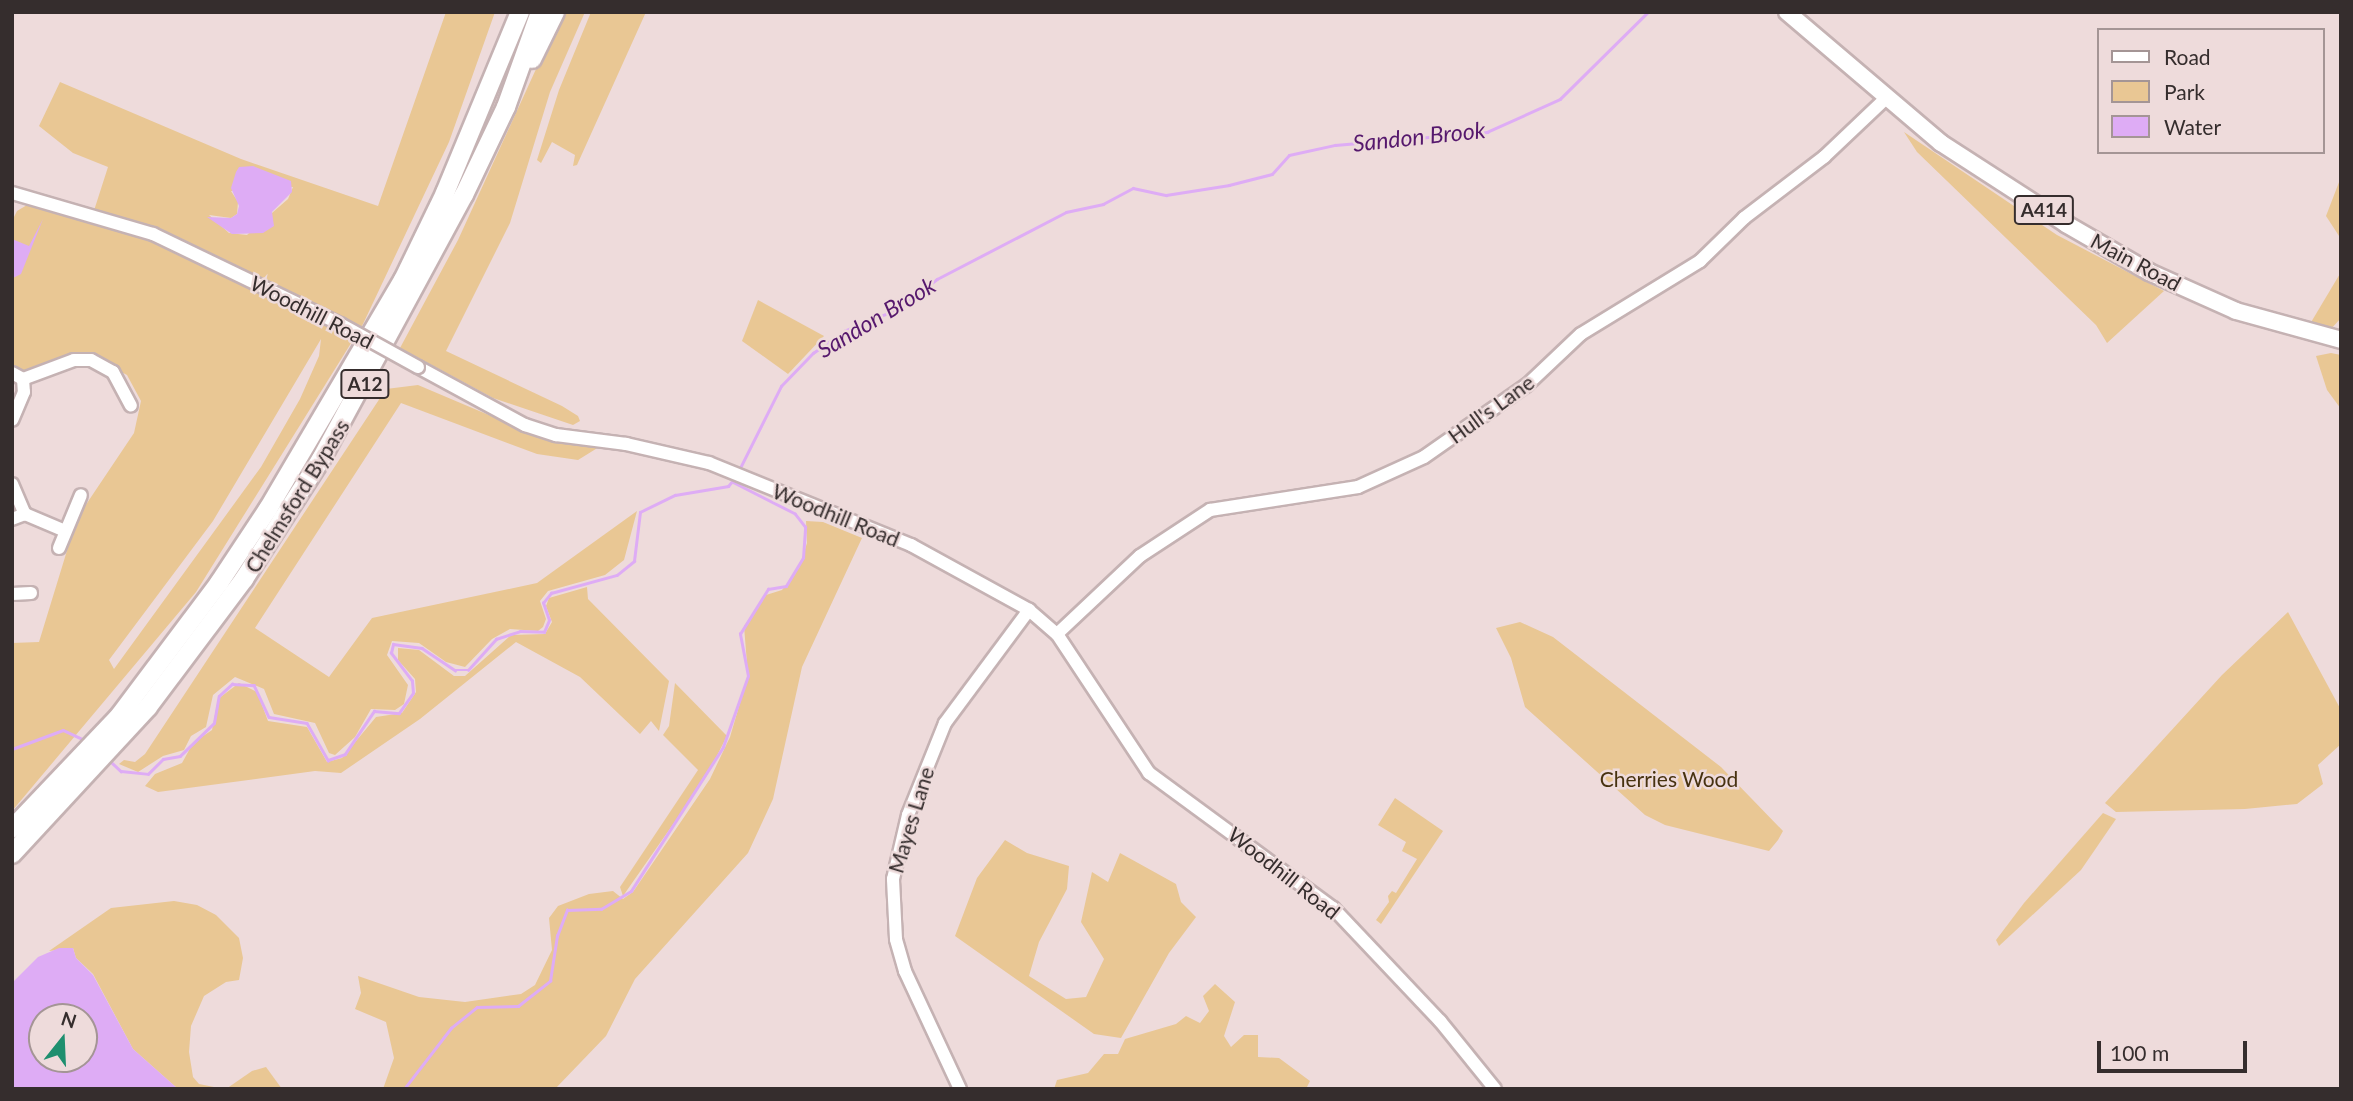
<!DOCTYPE html>
<style>
body{margin:0}
#map{position:relative;width:2353px;height:1101px;overflow:hidden;background:#eedbdb;font-family:Lato,sans-serif}
div>[style]{position:absolute}
.green>*{inset:0;background:#e9c794}
.water>*{inset:0;background:#deacf5}
.stream>*{height:2.5px;margin:-1.25px;padding:0 1.25px;transform-origin:1.25px;border-radius:1.25px;background:#deacf5}
.roads{filter:drop-shadow(2px 0 #c5b2b3) drop-shadow(-2px 0 #c5b2b3) drop-shadow(0 2px #c5b2b3) drop-shadow(0 -2px #c5b2b3)}
.minor>*{height:12px;margin:-6px;padding:0 6px;transform-origin:6px;border-radius:6px;background:#fff}
.major>*{height:16px;margin:-8px;padding:0 8px;transform-origin:8px;border-radius:8px;background:#fff}
.highway>*{height:18px;margin:-9px;padding:0 9px;transform-origin:9px;border-radius:9px;background:#fff}
.bridges{filter:drop-shadow(2px 0 #c5b2b3) drop-shadow(-2px 0 #c5b2b3) drop-shadow(0 2px #c5b2b3) drop-shadow(0 -2px #c5b2b3)}
.minor-bridge>*{height:12px;margin:-6px;padding:0 6px;transform-origin:6px;border-radius:6px;background:#fff}
span{translate:-50% -50%;white-space:nowrap;text-align:center;line-height:1.15;-webkit-text-stroke:5px #eedbdb;paint-order:stroke}
.shield-label span{padding:2px 5px;background:#eedbdb;border:2px solid;border-radius:5px;-webkit-text-stroke-width:0}
.shield-label{font-size:19px;color:#352d2d;font-weight:700}
.street-label{font-size:21px;color:#352d2d}
.park-label{font-size:21px;color:#473210}
.water-label{font-size:23px;color:#56186d;font-style:italic}
.frame{position:absolute;inset:0;border:14px solid #352d2d;pointer-events:none}
.legend{position:absolute;left:2097px;top:28px;width:228px;height:126px;box-sizing:border-box;background:#eedbdb;border:2px solid #a49595;margin:0;padding:9px 12px;list-style:none;font-size:21px;color:#352d2d}
.legend li{display:flex;align-items:center;gap:14px;height:35px}
.legend b{width:35px;border:2px solid #a49595}
.north{position:absolute;left:28px;top:1003px;width:70px;height:70px;box-sizing:border-box;background:#eedbdb;border:2px solid #a49595;border-radius:50%;rotate:18deg;font-size:19px;font-weight:700;line-height:28px;text-align:center;color:#352d2d}
.north::after{content:'';display:block;margin:auto;width:24px;height:32px;background:#1e8f6f;clip-path:polygon(50% 0,100% 100%,50% 72%,0 100%)}
.scale{position:absolute;left:2097px;top:1041px;width:150px;height:32px;box-sizing:border-box;border:4px solid #352d2d;border-top:0;padding-left:9px;font-size:21px;line-height:24px;white-space:nowrap;color:#352d2d;-webkit-text-stroke:5px #eedbdb;paint-order:stroke}
</style>
<div id="map">
<div class="green">
<i style="clip-path:polygon(evenodd,446px 12px,495px 12px,449px 142px,363px 324px,196px 592px,12px 811px,12px 643px,39px 642px,77px 518px,134px 433px,141px 401px,127px 375px,95px 358px,72px 353px,26px 373px,12px 366px,12px 221px,17px 211px,27px 205px,90px 223px,108px 167px,73px 153px,39px 126px,60px 82px,241px 159px,378px 206px,446px 12px,293px 187px,288px 199px,247px 235px,229px 233px,209px 215px,231px 218px,237px 214px,238px 202px,231px 191px,293px 187px,446px 12px,321px 339px,319px 356px,300px 399px,261px 467px,114px 669px,109px 660px,213px 521px,321px 339px)"></i>
<i style="clip-path:polygon(562px 12px,585px 12px,550px 92px,510px 223px,446px 351px,562px 406px,578px 416px,580px 421px,573px 425px,493px 398px,400px 348px,458px 240px)"></i>
<i style="clip-path:polygon(591px 12px,646px 12px,577px 165px,573px 166px,575px 155px,552px 142px,541px 163px,537px 160px,559px 90px)"></i>
<i style="clip-path:polygon(1904px 132px,2057px 235px,2164px 291px,2107px 343px,2096px 325px,1917px 152px)"></i>
<i style="clip-path:polygon(2341px 177px,2341px 239px,2326px 216px)"></i>
<i style="clip-path:polygon(2341px 272px,2341px 318px,2330px 330px,2310px 324px)"></i>
<i style="clip-path:polygon(758px 300px,824px 336px,788px 374px,742px 341px)"></i>
<i style="clip-path:polygon(2331px 353px,2341px 355px,2341px 409px,2327px 390px,2316px 356px)"></i>
<i style="clip-path:polygon(418px 385px,545px 439px,599px 447px,578px 460px,537px 454px,401px 403px,255px 628px,329px 677px,372px 618px,537px 583px,637px 511px,624px 560px,605px 575px,548px 591px,540px 601px,546px 619px,543px 627px,538px 631px,510px 629px,492px 639px,465px 667px,446px 662px,419px 643px,392px 641px,387px 655px,408px 685px,404px 704px,395px 710px,371px 709px,355px 737px,335px 755px,329px 753px,315px 723px,274px 714px,264px 689px,235px 677px,213px 695px,206px 727px,191px 736px,184px 750px,163px 756px,138px 772px,119px 764px,124px 760px,135px 762px,145px 754px,386px 389px)"></i>
<i style="clip-path:polygon(806px 521px,823px 522px,862px 538px,802px 667px,773px 799px,748px 853px,635px 979px,606px 1036px,555px 1089px,383px 1089px,394px 1058px,386px 1022px,355px 1009px,361px 993px,358px 976px,419px 997px,465px 1002px,521px 994px,535px 985px,552px 950px,549px 918px,558px 906px,589px 894px,613px 891px,623px 899px,633px 892px,710px 779px,730px 737px,748px 676px,744px 626px,766px 595px,782px 590px,799px 568px,807px 543px)"></i>
<i style="clip-path:polygon(587px 587px,588px 599px,669px 681px,659px 731px,651px 721px,640px 734px,580px 677px,516px 642px,420px 719px,341px 773px,315px 771px,158px 792px,145px 786px,155px 774px,182px 763px,193px 743px,212px 730px,218px 699px,239px 683px,257px 692px,268px 721px,307px 727px,327px 762px,342px 758px,376px 717px,402px 713px,416px 692px,415px 679px,398px 660px,398px 648px,419px 650px,454px 676px,465px 676px,511px 635px,545px 634px,552px 622px,546px 606px,549px 598px)"></i>
<i style="clip-path:polygon(2288px 612px,2341px 710px,2341px 744px,2318px 765px,2323px 784px,2297px 804px,2245px 809px,2116px 812px,2105px 803px,2222px 675px)"></i>
<i style="clip-path:polygon(1520px 622px,1553px 637px,1721px 767px,1783px 831px,1778px 840px,1769px 851px,1665px 825px,1645px 815px,1525px 707px,1511px 658px,1496px 628px)"></i>
<i style="clip-path:polygon(675px 683px,727px 736px,706px 777px,623px 896px,620px 887px,698px 770px,663px 735px,669px 726px)"></i>
<i style="clip-path:polygon(1395px 798px,1443px 831px,1381px 924px,1376px 920px,1389px 902px,1388px 896px,1392px 891px,1396px 893px,1417px 859px,1402px 851px,1406px 842px,1378px 825px)"></i>
<i style="clip-path:polygon(2103px 813px,2116px 819px,2081px 870px,1999px 946px,1996px 940px,2024px 903px)"></i>
<i style="clip-path:polygon(1005px 840px,1027px 853px,1069px 866px,1067px 889px,1039px 942px,1029px 976px,1066px 999px,1086px 997px,1104px 959px,1081px 922px,1092px 872px,1108px 882px,1120px 853px,1176px 884px,1181px 902px,1196px 917px,1169px 953px,1121px 1038px,1094px 1034px,955px 936px,977px 878px)"></i>
<i style="clip-path:polygon(174px 901px,197px 905px,216px 915px,239px 938px,243px 958px,239px 980px,226px 982px,204px 996px,191px 1026px,189px 1052px,193px 1077px,199px 1084px,224px 1089px,178px 1089px,133px 1049px,93px 974px,76px 958px,73px 948px,49px 951px,111px 908px)"></i>
<i style="clip-path:polygon(1215px 984px,1235px 1002px,1224px 1036px,1231px 1047px,1244px 1035px,1258px 1035px,1258px 1057px,1279px 1058px,1310px 1081px,1306px 1089px,1054px 1089px,1057px 1080px,1088px 1073px,1104px 1054px,1118px 1054px,1125px 1039px,1176px 1024px,1186px 1016px,1200px 1023px,1209px 1011px,1203px 996px)"></i>
<i style="clip-path:polygon(266px 1067px,282px 1089px,226px 1089px,252px 1071px)"></i>
</div>
<div class="water">
<i style="clip-path:polygon(253px 166px,291px 181px,292px 192px,272px 212px,274px 226px,263px 233px,232px 234px,207px 217px,231px 218px,237px 214px,239px 206px,231px 188px,236px 172px,239px 167px)"></i>
<i style="clip-path:polygon(43px 219px,21px 274px,13px 278px,12px 239px,29px 246px)"></i>
<i style="clip-path:polygon(evenodd,59px 948px,73px 948px,76px 958px,93px 975px,133px 1049px,178px 1089px,12px 1089px,12px 983px,38px 957px,59px 948px,42px 1017px,84px 1017px,84px 1059px,42px 1059px,42px 1017px)"></i>
</div>
<div class="stream">
<i style="left:738px;top:472px;width:96px;rotate:-63.4deg"></i>
<i style="left:781px;top:386px;width:46px;rotate:-45.9deg"></i>
<i style="left:813px;top:353px;width:38px;rotate:-35deg"></i>
<i style="left:844px;top:331px;width:58px;rotate:-22.2deg"></i>
<i style="left:898px;top:309px;width:49px;rotate:-37.6deg"></i>
<i style="left:937px;top:279px;width:145px;rotate:-27.4deg"></i>
<i style="left:1066px;top:212px;width:38px;rotate:-12deg"></i>
<i style="left:1103px;top:204px;width:34px;rotate:-28deg"></i>
<i style="left:1133px;top:188px;width:34px;rotate:12deg"></i>
<i style="left:1166px;top:195px;width:64px;rotate:-9deg"></i>
<i style="left:1229px;top:185px;width:44px;rotate:-14.3deg"></i>
<i style="left:1272px;top:174px;width:25px;rotate:-48deg"></i>
<i style="left:1289px;top:155px;width:47px;rotate:-12.3deg"></i>
<i style="left:1335px;top:145px;width:153px;rotate:-4.9deg"></i>
<i style="left:1487px;top:132px;width:80px;rotate:-24.3deg"></i>
<i style="left:1560px;top:99px;width:124px;rotate:-44.7deg"></i>
<i style="left:12px;top:749px;width:54px;rotate:-20.4deg"></i>
<i style="left:63px;top:730px;width:26px;rotate:25deg"></i>
<i style="left:108px;top:759px;width:18px;rotate:43deg"></i>
<i style="left:121px;top:771px;width:27px;rotate:6deg"></i>
<i style="left:148px;top:774px;width:21px;rotate:-45deg"></i>
<i style="left:163px;top:759px;width:17px;rotate:-10deg"></i>
<i style="left:180px;top:756px;width:47px;rotate:-44.1deg"></i>
<i style="left:214px;top:723px;width:27px;rotate:-80deg"></i>
<i style="left:219px;top:696px;width:18px;rotate:-43deg"></i>
<i style="left:232px;top:684px;width:22px;rotate:3deg"></i>
<i style="left:254px;top:685px;width:35px;rotate:65deg"></i>
<i style="left:269px;top:717px;width:38px;rotate:9deg"></i>
<i style="left:307px;top:723px;width:43px;rotate:60.4deg"></i>
<i style="left:328px;top:760px;width:18px;rotate:-19deg"></i>
<i style="left:345px;top:754px;width:52px;rotate:-56deg"></i>
<i style="left:374px;top:711px;width:25px;rotate:5deg"></i>
<i style="left:399px;top:713px;width:24px;rotate:-55deg"></i>
<i style="left:413px;top:693px;width:12px;rotate:-95deg"></i>
<i style="left:412px;top:681px;width:35px;rotate:-127deg"></i>
<i style="left:391px;top:653px;width:9px;rotate:-77deg"></i>
<i style="left:393px;top:644px;width:29px;rotate:8deg"></i>
<i style="left:422px;top:648px;width:40px;rotate:34deg"></i>
<i style="left:455px;top:670px;width:13px"></i>
<i style="left:468px;top:670px;width:42px;rotate:-47.9deg"></i>
<i style="left:496px;top:639px;width:25px;rotate:-18deg"></i>
<i style="left:520px;top:631px;width:24px;rotate:2deg"></i>
<i style="left:544px;top:632px;width:13px;rotate:-67deg"></i>
<i style="left:549px;top:620px;width:18px;rotate:-109deg"></i>
<i style="left:543px;top:603px;width:13px;rotate:-51deg"></i>
<i style="left:551px;top:593px;width:68px;rotate:-15.3deg"></i>
<i style="left:617px;top:575px;width:22px;rotate:-39deg"></i>
<i style="left:634px;top:561px;width:49px;rotate:-83deg"></i>
<i style="left:640px;top:512px;width:39px;rotate:-26deg"></i>
<i style="left:675px;top:495px;width:54px;rotate:-9.6deg"></i>
<i style="left:728px;top:486px;width:11px;rotate:-49deg"></i>
<i style="left:404px;top:1089px;width:77px;rotate:-52.4deg"></i>
<i style="left:451px;top:1028px;width:33px;rotate:-39deg"></i>
<i style="left:477px;top:1007px;width:41px;rotate:-1.4deg"></i>
<i style="left:518px;top:1006px;width:41px;rotate:-38deg"></i>
<i style="left:550px;top:981px;width:46px;rotate:-81.2deg"></i>
<i style="left:557px;top:936px;width:28px;rotate:-69deg"></i>
<i style="left:567px;top:910px;width:34px;rotate:-2deg"></i>
<i style="left:601px;top:909px;width:35px;rotate:-31deg"></i>
<i style="left:631px;top:891px;width:171px;rotate:-57.4deg"></i>
<i style="left:723px;top:747px;width:75px;rotate:-70.6deg"></i>
<i style="left:748px;top:676px;width:43px;rotate:-100.8deg"></i>
<i style="left:740px;top:634px;width:53px;rotate:-58.1deg"></i>
<i style="left:768px;top:589px;width:18px;rotate:-9deg"></i>
<i style="left:786px;top:586px;width:33px;rotate:-59deg"></i>
<i style="left:803px;top:558px;width:31px;rotate:-86deg"></i>
<i style="left:805px;top:527px;width:16px;rotate:-128deg"></i>
<i style="left:795px;top:514px;width:68px;rotate:-153.1deg"></i>
</div>
<div class="roads">
<div class="minor">
<i style="left:12px;top:193px;width:147px;rotate:16.2deg"></i>
<i style="left:153px;top:234px;width:208px;rotate:25.7deg"></i>
<i style="left:418px;top:367px;width:122px;rotate:28.5deg"></i>
<i style="left:525px;top:425px;width:33px;rotate:18deg"></i>
<i style="left:556px;top:435px;width:71px;rotate:7.3deg"></i>
<i style="left:626px;top:444px;width:85px;rotate:12.9deg"></i>
<i style="left:709px;top:463px;width:218px;rotate:22.1deg"></i>
<i style="left:911px;top:545px;width:135px;rotate:28.8deg"></i>
<i style="left:1029px;top:610px;width:37px;rotate:41deg"></i>
<i style="left:1057px;top:634px;width:167px;rotate:56.5deg"></i>
<i style="left:1149px;top:773px;width:228px;rotate:36.3deg"></i>
<i style="left:1333px;top:908px;width:156px;rotate:46.6deg"></i>
<i style="left:1440px;top:1021px;width:87px;rotate:51deg"></i>
<i style="left:12px;top:373px;width:13px;rotate:29deg"></i>
<i style="left:23px;top:379px;width:13px;rotate:86deg"></i>
<i style="left:24px;top:392px;width:30px;rotate:113deg"></i>
<i style="left:23px;top:379px;width:54px;rotate:-20.4deg"></i>
<i style="left:74px;top:360px;width:17px"></i>
<i style="left:91px;top:360px;width:25px;rotate:29deg"></i>
<i style="left:113px;top:372px;width:38px;rotate:62deg"></i>
<i style="left:12px;top:484px;width:33px;rotate:67deg"></i>
<i style="left:25px;top:514px;width:14px;rotate:159deg"></i>
<i style="left:25px;top:514px;width:43px;rotate:23deg"></i>
<i style="left:59px;top:548px;width:57px;rotate:-67.5deg"></i>
<i style="left:12px;top:594px;width:19px;rotate:-3deg"></i>
<i style="left:1057px;top:634px;width:114px;rotate:-43.2deg"></i>
<i style="left:1140px;top:556px;width:84px;rotate:-33.3deg"></i>
<i style="left:1210px;top:510px;width:150px;rotate:-8.8deg"></i>
<i style="left:1358px;top:487px;width:72px;rotate:-24.4deg"></i>
<i style="left:1424px;top:457px;width:126px;rotate:-35deg"></i>
<i style="left:1527px;top:385px;width:74px;rotate:-43.4deg"></i>
<i style="left:1581px;top:334px;width:140px;rotate:-31.5deg"></i>
<i style="left:1700px;top:261px;width:62px;rotate:-44.3deg"></i>
<i style="left:1744px;top:218px;width:101px;rotate:-37.3deg"></i>
<i style="left:1824px;top:157px;width:83px;rotate:-43.5deg"></i>
<i style="left:960px;top:1089px;width:130px;rotate:-115deg"></i>
<i style="left:905px;top:971px;width:33px;rotate:-106deg"></i>
<i style="left:896px;top:939px;width:60px;rotate:-92.9deg"></i>
<i style="left:893px;top:879px;width:66px;rotate:-76.8deg"></i>
<i style="left:908px;top:815px;width:99px;rotate:-68.1deg"></i>
<i style="left:945px;top:723px;width:141px;rotate:-53.4deg"></i>
</div>
<div class="major">
<i style="left:1787px;top:12px;width:202px;rotate:40.4deg"></i>
<i style="left:1941px;top:143px;width:149px;rotate:32.9deg"></i>
<i style="left:2066px;top:224px;width:96px;rotate:30deg"></i>
<i style="left:2149px;top:272px;width:95px;rotate:24.1deg"></i>
<i style="left:2236px;top:311px;width:109px;rotate:15.4deg"></i>
</div>
<div class="highway">
<i style="left:532px;top:59px;width:52px;rotate:-63.9deg"></i>
<i style="left:12px;top:829px;width:157px;rotate:-46.5deg"></i>
<i style="left:120px;top:715px;width:165px;rotate:-53.1deg"></i>
<i style="left:219px;top:583px;width:89px;rotate:-56.5deg"></i>
<i style="left:268px;top:509px;width:266px;rotate:-59.5deg"></i>
<i style="left:403px;top:280px;width:97px;rotate:-64.2deg"></i>
<i style="left:445px;top:193px;width:196px;rotate:-67.5deg"></i>
<i style="left:12px;top:854px;width:200px;rotate:-47.2deg"></i>
<i style="left:148px;top:707px;width:160px;rotate:-53.1deg"></i>
<i style="left:244px;top:579px;width:143px;rotate:-57.3deg"></i>
<i style="left:321px;top:459px;width:300px;rotate:-61.6deg"></i>
<i style="left:464px;top:195px;width:98px;rotate:-64.5deg"></i>
<i style="left:506px;top:107px;width:101px;rotate:-70.3deg"></i>
</div>
</div>
<div class="bridges">
<div class="minor-bridge">
<i style="left:340px;top:324px;width:89px;rotate:28.9deg"></i>
</div>
</div>
<div class="shield-label">
<span style="left:2044px;top:210px">A414</span>
<span style="left:365px;top:384px">A12</span>
</div>
<div class="street-label">
<span style="left:2136px;top:262px;rotate:28deg">Main Road</span>
<span style="left:312px;top:312px;rotate:27deg">Woodhill Road</span>
<span style="left:1491px;top:409px;rotate:-36deg">Hull's Lane</span>
<span style="left:297px;top:496px;rotate:-58deg">Chelmsford Bypass</span>
<span style="left:836px;top:515px;rotate:22deg">Woodhill Road</span>
<span style="left:911px;top:820px;rotate:-73deg">Mayes Lane</span>
<span style="left:1284px;top:873px;rotate:38deg">Woodhill Road</span>
</div>
<div class="park-label">
<span style="left:1669px;top:779px">Cherries Wood</span>
</div>
<div class="water-label">
<span style="left:1419px;top:136px;rotate:-6deg">Sandon Brook</span>
<span style="left:876px;top:317px;rotate:-31deg">Sandon Brook</span>
</div>
<div class="frame"></div>
<ul class="legend">
<li><b style="height:9px;background:#fff"></b>Road</li>
<li><b style="height:19px;background:#e9c794"></b>Park</li>
<li><b style="height:19px;background:#deacf5"></b>Water</li>
</ul>
<div class="north">N</div>
<div class="scale">100 m</div>
</div>
